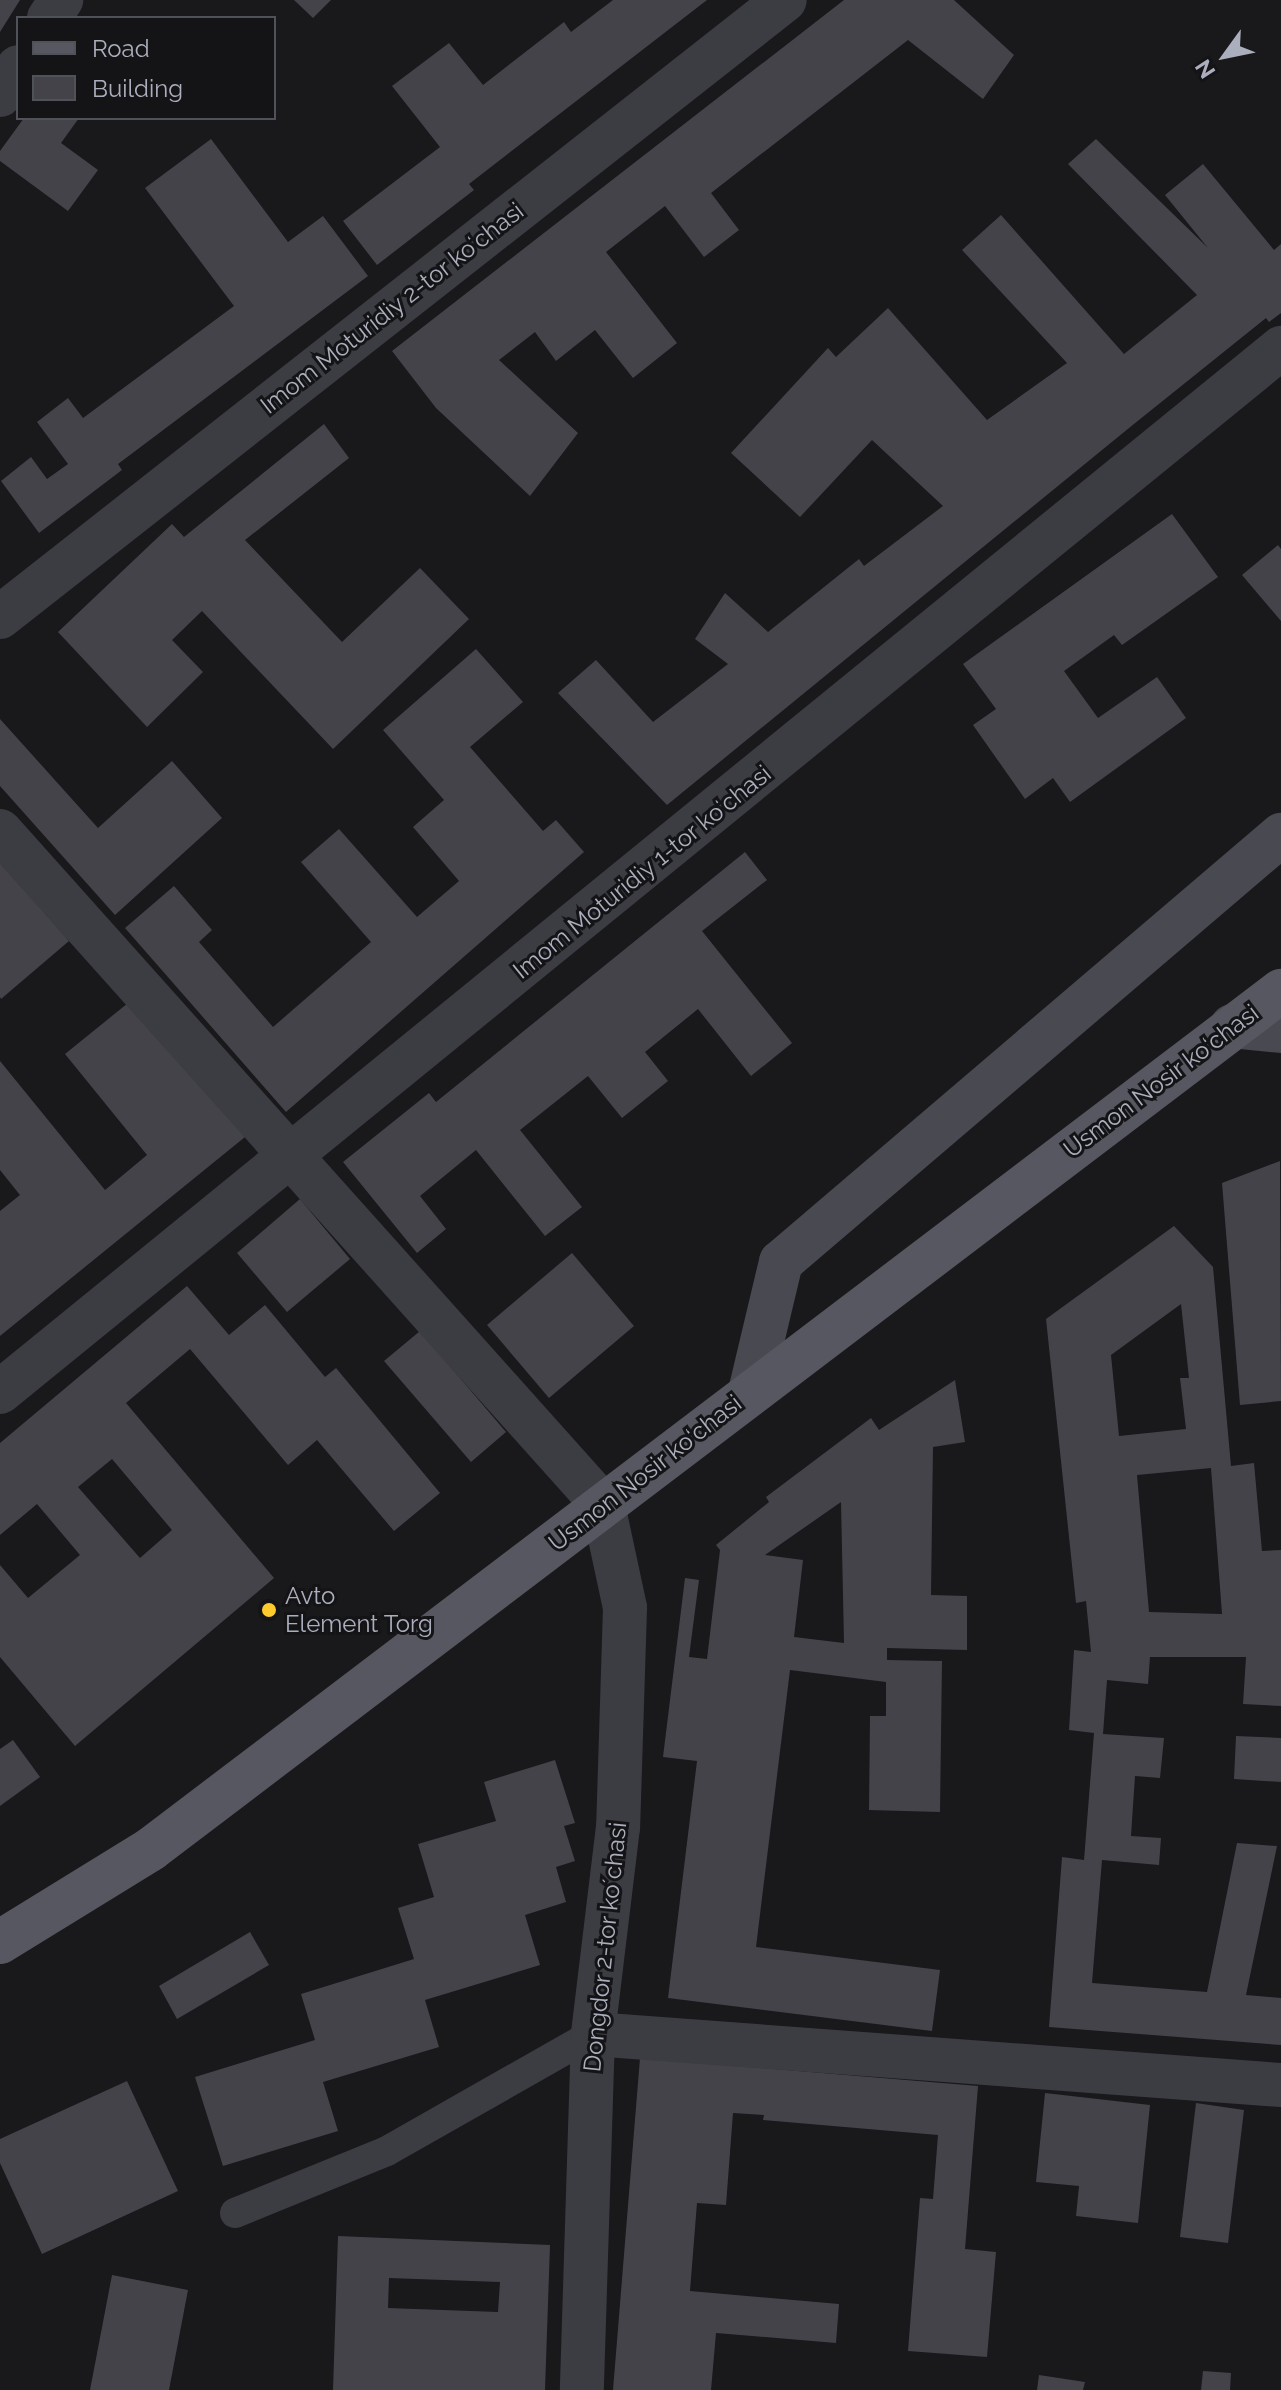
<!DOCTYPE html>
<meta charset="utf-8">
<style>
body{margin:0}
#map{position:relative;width:1281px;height:2390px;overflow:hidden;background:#19191c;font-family:Raleway,sans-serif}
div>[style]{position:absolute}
.building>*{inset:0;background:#434349}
.lane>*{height:30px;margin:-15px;padding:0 15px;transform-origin:15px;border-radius:15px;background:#3c3c43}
.street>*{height:44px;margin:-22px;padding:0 22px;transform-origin:22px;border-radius:22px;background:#3c3c43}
.secondary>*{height:44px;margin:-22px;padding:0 22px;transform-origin:22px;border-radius:22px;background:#484951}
.primary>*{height:44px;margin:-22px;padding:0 22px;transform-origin:22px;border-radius:22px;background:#565760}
.dots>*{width:22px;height:22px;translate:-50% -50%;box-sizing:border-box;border:4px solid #141417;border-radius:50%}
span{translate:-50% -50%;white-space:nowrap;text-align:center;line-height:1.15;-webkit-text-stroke:6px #141417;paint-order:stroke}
.street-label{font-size:24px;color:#abaebc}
.poi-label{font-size:24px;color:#abaebc}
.left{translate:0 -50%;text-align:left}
.legend{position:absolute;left:16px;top:16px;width:260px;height:104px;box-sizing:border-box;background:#141417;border:2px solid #505259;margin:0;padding:10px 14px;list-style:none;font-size:24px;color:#abaebc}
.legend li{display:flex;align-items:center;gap:16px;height:40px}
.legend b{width:40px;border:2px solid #505259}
.north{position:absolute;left:1185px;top:16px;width:80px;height:80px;-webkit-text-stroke:6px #141417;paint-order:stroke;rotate:237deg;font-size:22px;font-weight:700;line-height:32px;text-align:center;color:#abaebc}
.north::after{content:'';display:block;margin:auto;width:28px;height:36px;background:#abaebc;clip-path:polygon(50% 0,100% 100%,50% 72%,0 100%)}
</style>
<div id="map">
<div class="building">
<i style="clip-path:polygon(0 0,20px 0,0 32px)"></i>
<i style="clip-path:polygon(294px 0,331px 0,313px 18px)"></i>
<i style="clip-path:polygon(613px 0,707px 0,469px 184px,474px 190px,377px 265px,343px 221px,440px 147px,392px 86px,449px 43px,483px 85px,564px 22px,571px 32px)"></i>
<i style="clip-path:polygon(844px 0,954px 0,1014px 55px,983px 99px,908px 40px,711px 193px,739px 230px,704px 257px,665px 206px,606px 252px,677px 343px,633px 378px,595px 330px,556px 361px,535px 332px,499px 360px,578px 433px,530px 496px,436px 408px,392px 351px)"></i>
<i style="clip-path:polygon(24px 118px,79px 118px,61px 143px,98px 170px,68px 211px,0 161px,0 151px)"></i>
<i style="clip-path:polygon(211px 139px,288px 242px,323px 216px,368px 276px,118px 464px,122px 470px,39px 533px,1px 481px,31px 457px,47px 479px,68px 464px,37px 422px,68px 398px,83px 418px,234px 306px,145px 188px)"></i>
<i style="clip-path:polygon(1096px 139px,1208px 248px,1165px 195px,1203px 164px,1274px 250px,1281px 244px,1281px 313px,1269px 322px,1266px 318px,1129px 428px,667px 805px,558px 693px,596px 660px,653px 722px,728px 664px,695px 639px,725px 593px,768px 632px,859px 559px,864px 566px,943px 506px,872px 440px,800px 517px,731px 453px,828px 348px,836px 357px,888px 308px,987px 420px,1067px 363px,962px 250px,1001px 215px,1124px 354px,1197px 295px,1068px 164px)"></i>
<i style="clip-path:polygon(324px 424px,349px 458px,245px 540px,342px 642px,420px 568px,469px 619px,333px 749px,202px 611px,172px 640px,203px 672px,147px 727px,58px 632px,172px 524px,184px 537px)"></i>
<i style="clip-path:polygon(1172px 514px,1218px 577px,1122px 645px,1114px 635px,1064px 671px,1098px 718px,1157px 677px,1186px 718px,1070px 802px,1053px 778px,1025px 799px,973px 725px,996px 709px,963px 664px)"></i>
<i style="clip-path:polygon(1278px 545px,1281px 549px,1281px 621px,1242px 575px)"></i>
<i style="clip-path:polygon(476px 649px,523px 702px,470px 747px,543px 831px,556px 820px,584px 852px,286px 1112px,125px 928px,174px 886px,212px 930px,199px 942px,273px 1027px,371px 942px,301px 862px,339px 829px,417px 917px,459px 881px,413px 827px,444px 800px,383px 730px)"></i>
<i style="clip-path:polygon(0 719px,98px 828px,172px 761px,222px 818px,115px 915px,0 786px)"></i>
<i style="clip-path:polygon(745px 852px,767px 880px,702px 931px,792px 1043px,751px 1076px,698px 1009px,645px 1052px,668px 1081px,622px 1118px,588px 1076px,520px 1130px,582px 1207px,545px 1236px,476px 1150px,420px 1196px,446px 1229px,417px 1253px,343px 1162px,429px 1093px,436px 1102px)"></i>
<i style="clip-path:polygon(0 861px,69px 941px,1px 999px,0 997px)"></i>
<i style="clip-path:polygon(133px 999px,245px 1137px,0 1336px,0 1211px,20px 1195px,0 1170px,0 1061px,105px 1190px,147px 1155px,65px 1054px)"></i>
<i style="clip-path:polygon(1280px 1161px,1281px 1401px,1240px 1405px,1222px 1183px)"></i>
<i style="clip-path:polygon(300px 1199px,350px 1259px,287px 1312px,237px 1253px)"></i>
<i style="clip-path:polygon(evenodd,1174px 1226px,1213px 1267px,1231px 1466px,1254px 1463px,1262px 1551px,1281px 1550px,1281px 1706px,1243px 1704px,1246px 1657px,1150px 1657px,1148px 1684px,1107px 1680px,1103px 1734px,1164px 1738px,1160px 1778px,1135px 1776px,1131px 1836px,1161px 1838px,1159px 1865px,1102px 1860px,1092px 1983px,1207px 1992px,1237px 1843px,1277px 1846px,1246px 1995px,1281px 1998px,1281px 2045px,1049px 2027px,1062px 1857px,1084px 1860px,1094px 1733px,1069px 1730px,1074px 1650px,1091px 1652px,1086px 1601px,1076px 1603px,1046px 1319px,1174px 1226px,1181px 1304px,1189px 1378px,1180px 1378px,1186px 1429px,1119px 1436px,1111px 1355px,1181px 1304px,1174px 1226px,1211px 1468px,1222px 1614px,1149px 1612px,1137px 1475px,1211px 1468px)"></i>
<i style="clip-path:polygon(572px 1253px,634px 1326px,549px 1398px,487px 1325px)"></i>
<i style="clip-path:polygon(evenodd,187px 1286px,229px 1335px,265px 1305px,325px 1377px,336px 1368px,440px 1493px,394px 1531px,317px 1440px,288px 1465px,190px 1349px,126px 1403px,274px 1578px,75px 1746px,0 1657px,0 1565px,28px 1598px,80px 1555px,37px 1504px,0 1535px,0 1443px,187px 1286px,112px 1459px,172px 1530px,140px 1558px,78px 1487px,112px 1459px)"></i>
<i style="clip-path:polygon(420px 1331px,506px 1432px,471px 1462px,384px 1361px)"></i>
<i style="clip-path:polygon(evenodd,955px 1380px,965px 1442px,933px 1447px,931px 1595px,967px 1596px,967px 1650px,887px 1648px,887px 1660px,942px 1661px,940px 1812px,869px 1810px,870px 1716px,886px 1716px,886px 1682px,790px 1670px,756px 1947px,940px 1970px,932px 2031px,668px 1998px,697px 1761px,663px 1757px,685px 1578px,699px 1580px,689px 1657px,707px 1659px,720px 1550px,716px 1545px,769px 1502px,766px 1497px,871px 1418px,879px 1430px,955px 1380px,841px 1502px,844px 1643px,794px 1637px,803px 1560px,765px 1555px,841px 1502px)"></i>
<i style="clip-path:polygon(1236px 1736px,1281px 1738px,1281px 1782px,1234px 1779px)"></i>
<i style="clip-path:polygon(13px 1740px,40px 1777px,0 1806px,0 1749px)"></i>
<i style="clip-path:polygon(555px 1760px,575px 1823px,564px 1826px,575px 1861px,556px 1867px,566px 1902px,525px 1915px,540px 1965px,425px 2000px,439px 2047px,323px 2082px,338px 2131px,223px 2166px,195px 2077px,315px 2040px,301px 1994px,414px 1959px,398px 1908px,434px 1897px,418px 1844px,496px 1821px,484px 1782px)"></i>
<i style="clip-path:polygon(250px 1932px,269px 1965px,177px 2019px,159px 1986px)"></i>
<i style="clip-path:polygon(640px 2058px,978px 2086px,965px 2249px,996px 2252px,987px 2357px,908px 2351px,920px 2198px,933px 2199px,938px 2135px,763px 2120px,764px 2115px,733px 2113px,726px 2205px,697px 2203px,690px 2291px,839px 2304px,836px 2343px,716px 2333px,711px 2390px,613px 2390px)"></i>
<i style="clip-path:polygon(127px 2081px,178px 2191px,42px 2254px,0 2163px,0 2139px)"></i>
<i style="clip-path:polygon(1045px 2093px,1150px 2105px,1138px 2223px,1076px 2216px,1079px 2186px,1036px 2182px)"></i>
<i style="clip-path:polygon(1196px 2103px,1244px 2110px,1228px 2243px,1180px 2237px)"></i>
<i style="clip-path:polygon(evenodd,338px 2236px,550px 2245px,545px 2390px,333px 2390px,338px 2236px,389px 2278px,500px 2282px,498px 2312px,388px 2308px,389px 2278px)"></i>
<i style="clip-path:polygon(112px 2275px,188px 2290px,169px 2390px,90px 2390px)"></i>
<i style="clip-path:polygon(1203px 2371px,1231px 2373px,1230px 2390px,1201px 2390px)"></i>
<i style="clip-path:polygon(1039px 2375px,1085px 2382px,1083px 2390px,1037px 2390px)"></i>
</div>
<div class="lane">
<i style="left:235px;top:2213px;width:164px;rotate:-22.2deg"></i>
<i style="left:387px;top:2151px;width:237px;rotate:-29.6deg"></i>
</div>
<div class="street">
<i style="left:49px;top:18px;width:22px;rotate:-56deg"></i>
<i style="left:0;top:95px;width:33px;rotate:-57deg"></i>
<i style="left:0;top:617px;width:998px;rotate:-38.17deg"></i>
<i style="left:0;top:831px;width:904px;rotate:48.18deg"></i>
<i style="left:603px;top:1505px;width:105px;rotate:77.9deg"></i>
<i style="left:625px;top:1608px;width:219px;rotate:91.8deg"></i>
<i style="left:618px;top:1827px;width:209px;rotate:96.9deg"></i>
<i style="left:593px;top:2034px;width:356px;rotate:91.8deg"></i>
<i style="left:0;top:1392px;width:1653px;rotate:-39.18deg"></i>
<i style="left:593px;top:2034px;width:690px;rotate:4.24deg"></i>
</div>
<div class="secondary">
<i style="left:1232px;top:1026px;width:49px;rotate:5.8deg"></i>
<i style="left:750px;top:1392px;width:134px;rotate:-76.6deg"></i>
<i style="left:781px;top:1262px;width:658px;rotate:-40.5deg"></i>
</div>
<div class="primary">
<i style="left:0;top:1942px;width:177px;rotate:-31.6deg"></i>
<i style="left:151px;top:1849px;width:1419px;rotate:-37.21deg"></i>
</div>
<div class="dots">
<i style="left:269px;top:1610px;background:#feca2e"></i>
</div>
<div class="street-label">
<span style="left:392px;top:308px;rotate:-38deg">Imom Moturidiy 2-tor koʻchasi</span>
<span style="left:642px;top:872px;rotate:-39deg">Imom Moturidiy 1-tor koʻchasi</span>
<span style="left:1161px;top:1081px;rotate:-37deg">Usmon Nosir ko‘chasi</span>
<span style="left:645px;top:1473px;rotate:-38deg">Usmon Nosir ko‘chasi</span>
<span style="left:605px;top:1947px;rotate:-84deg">Dongdor 2-tor koʼchasi</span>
</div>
<div class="poi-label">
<span class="left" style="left:285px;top:1610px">Avto<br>Element Torg</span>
</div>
<ul class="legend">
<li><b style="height:10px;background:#565760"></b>Road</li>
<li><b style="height:22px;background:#434349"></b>Building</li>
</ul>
<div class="north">N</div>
</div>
